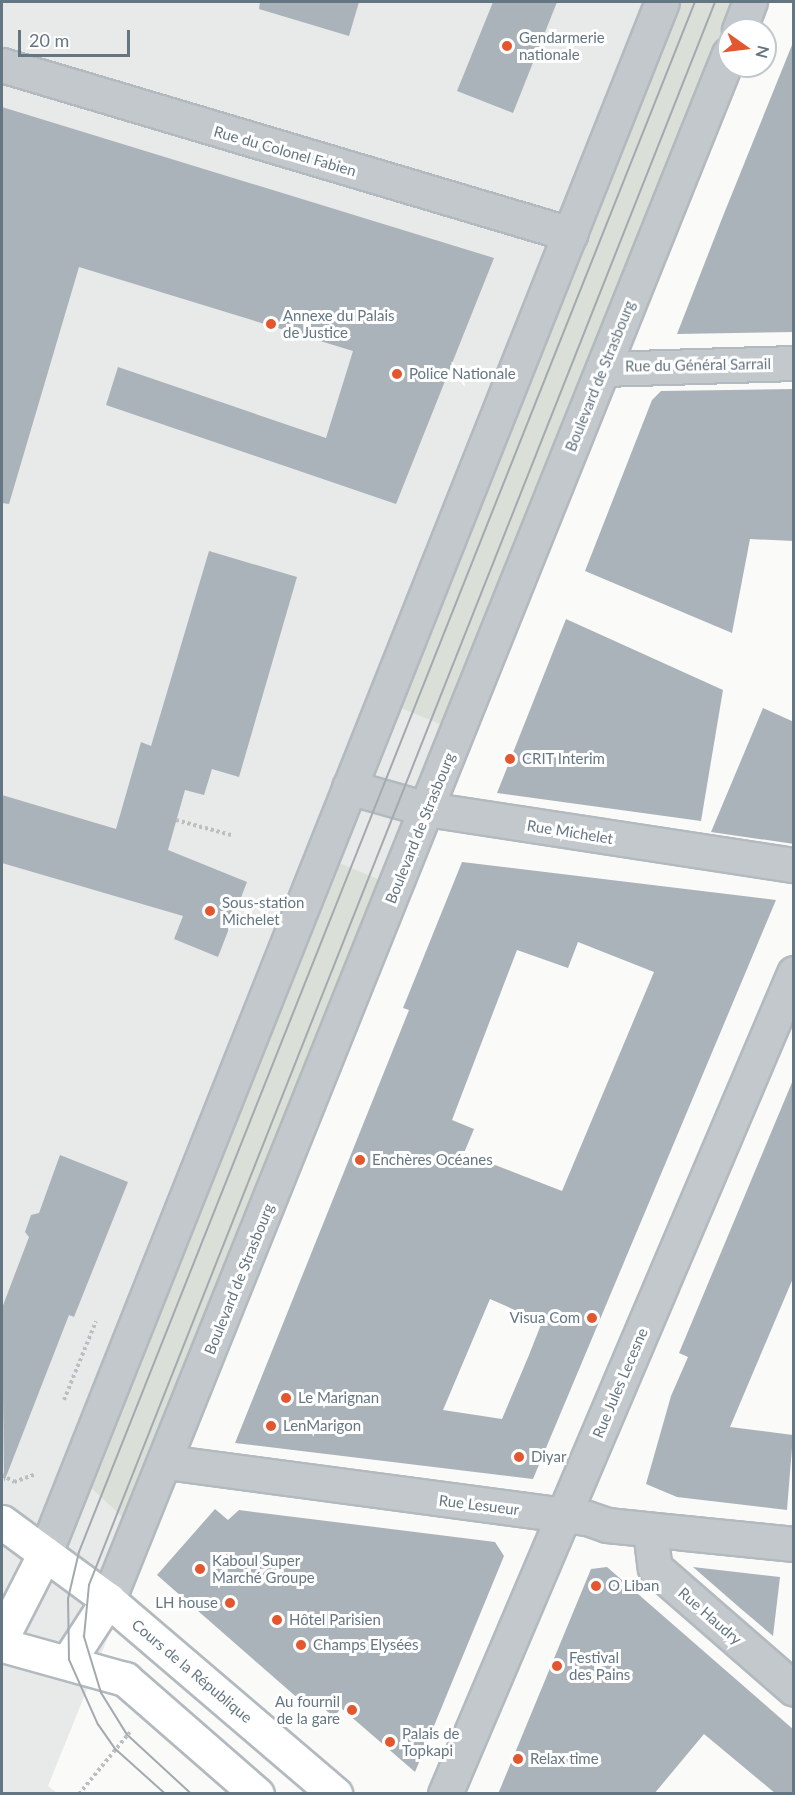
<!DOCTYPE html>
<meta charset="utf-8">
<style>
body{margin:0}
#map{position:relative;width:795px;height:1795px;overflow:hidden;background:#fafaf8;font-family:Lato,sans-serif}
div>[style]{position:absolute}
.built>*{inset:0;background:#e8e9e9}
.green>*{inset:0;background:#dadfd7}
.building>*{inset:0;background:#aab3b9}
.path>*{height:4px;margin-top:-2px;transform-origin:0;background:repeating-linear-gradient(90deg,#bbbfc2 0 3px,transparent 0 6px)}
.roads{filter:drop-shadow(2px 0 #b3babf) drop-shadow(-2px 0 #b3babf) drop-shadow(0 2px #b3babf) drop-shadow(0 -2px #b3babf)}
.minor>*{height:33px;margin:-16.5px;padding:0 16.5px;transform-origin:16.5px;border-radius:16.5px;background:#c3c8cc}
.tertiary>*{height:33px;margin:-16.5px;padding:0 16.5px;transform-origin:16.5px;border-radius:16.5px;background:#c3c8cc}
.secondary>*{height:33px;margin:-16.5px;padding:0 16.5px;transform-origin:16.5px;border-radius:16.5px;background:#fff}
.tram>*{height:1.5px;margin:-0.75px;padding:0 0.75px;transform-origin:0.75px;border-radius:0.75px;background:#a2aab0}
.dots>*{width:16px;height:16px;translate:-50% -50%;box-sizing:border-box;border:3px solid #fff;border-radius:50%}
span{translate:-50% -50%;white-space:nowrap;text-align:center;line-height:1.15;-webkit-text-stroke:6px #fff;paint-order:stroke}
.poi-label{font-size:15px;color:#657683}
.left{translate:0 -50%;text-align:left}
.right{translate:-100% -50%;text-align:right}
.street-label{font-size:15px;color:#657683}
.frame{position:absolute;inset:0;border:3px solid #657683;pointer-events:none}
.north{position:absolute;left:717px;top:18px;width:60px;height:60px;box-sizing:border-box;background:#fff;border:2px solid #c1c8cd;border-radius:50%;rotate:104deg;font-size:16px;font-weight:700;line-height:24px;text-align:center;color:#657683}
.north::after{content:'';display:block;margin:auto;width:21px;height:27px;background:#e4572e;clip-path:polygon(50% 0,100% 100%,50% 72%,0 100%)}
.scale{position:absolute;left:18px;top:30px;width:112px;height:27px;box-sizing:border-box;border:3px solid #657683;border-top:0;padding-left:8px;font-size:18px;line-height:21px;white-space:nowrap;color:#657683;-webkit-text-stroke:4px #fff;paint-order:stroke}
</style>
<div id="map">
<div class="built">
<i style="clip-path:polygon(2px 2px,761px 2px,729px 30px,426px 850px,48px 1786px,57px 1793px,2px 1794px)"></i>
</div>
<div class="green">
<i style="clip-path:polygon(673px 2px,735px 2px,447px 727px,394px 705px)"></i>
<i style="clip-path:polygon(334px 861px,385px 882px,131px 1525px,85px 1482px)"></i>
</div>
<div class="building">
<i style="clip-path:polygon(260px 2px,359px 2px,349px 36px,259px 9px)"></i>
<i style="clip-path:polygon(493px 2px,557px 2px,513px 113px,457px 91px)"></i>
<i style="clip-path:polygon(792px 45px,794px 332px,677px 334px,723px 216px)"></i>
<i style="clip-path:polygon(2px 107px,494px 258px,396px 504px,106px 405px,118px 367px,326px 438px,353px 351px,79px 267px,9px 504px,2px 503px)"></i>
<i style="clip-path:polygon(794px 389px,794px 541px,750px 539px,732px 633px,585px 571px,652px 400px,661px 391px)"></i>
<i style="clip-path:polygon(209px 551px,297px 577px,239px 777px,212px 769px,204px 795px,185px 790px,168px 850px,247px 882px,218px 957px,174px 939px,183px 916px,2px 863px,2px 795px,116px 829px,141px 742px,151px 746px)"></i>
<i style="clip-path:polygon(566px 619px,723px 690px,701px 821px,497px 793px)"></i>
<i style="clip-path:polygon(763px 708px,794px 722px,794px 844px,711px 832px)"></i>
<i style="clip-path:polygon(evenodd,462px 862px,776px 900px,533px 1479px,235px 1443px,409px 1010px,403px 1008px,462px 862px,578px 942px,654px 972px,562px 1191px,464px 1153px,474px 1129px,452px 1120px,517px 950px,568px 968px,578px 942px,462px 862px,490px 1299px,542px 1322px,529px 1355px,502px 1419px,443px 1410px,490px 1299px)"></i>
<i style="clip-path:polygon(793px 1080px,794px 1276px,730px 1427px,793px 1435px,787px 1510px,677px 1497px,646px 1484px,671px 1396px,688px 1357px,679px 1353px)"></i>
<i style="clip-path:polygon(60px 1155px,128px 1182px,74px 1317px,69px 1315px,4px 1482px,2px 1308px,29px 1237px,25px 1232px,31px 1215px,39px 1213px)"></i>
<i style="clip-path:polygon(215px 1509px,228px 1520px,239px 1510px,495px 1542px,504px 1556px,415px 1772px,341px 1708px,334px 1717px,315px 1701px,309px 1708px,157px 1575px)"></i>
<i style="clip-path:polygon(607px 1567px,794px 1730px,794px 1794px,776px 1794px,704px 1734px,654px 1794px,498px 1794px,591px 1569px)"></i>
<i style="clip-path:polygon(693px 1567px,780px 1577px,773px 1636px,740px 1608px)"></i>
</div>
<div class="path">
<i style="left:176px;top:820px;width:57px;rotate:15.3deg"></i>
<i style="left:64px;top:1400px;width:85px;rotate:-67.9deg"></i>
<i style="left:2px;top:1475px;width:14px;rotate:30deg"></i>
<i style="left:14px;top:1482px;width:23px;rotate:-20deg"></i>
<i style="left:79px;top:1794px;width:80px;rotate:-50.6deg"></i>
</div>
<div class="roads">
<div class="minor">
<i style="left:2px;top:65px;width:593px;rotate:16.57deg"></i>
<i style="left:603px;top:369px;width:191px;rotate:-1.8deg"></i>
<i style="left:349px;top:787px;width:81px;rotate:15.8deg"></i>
<i style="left:427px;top:809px;width:371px;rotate:8.7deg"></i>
<i style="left:166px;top:1462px;width:425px;rotate:7.6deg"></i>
<i style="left:587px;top:1518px;width:21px;rotate:19deg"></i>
<i style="left:607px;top:1525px;width:188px;rotate:5.8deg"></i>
<i style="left:650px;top:1530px;width:38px;rotate:83deg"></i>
<i style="left:655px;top:1568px;width:184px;rotate:41deg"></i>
<i style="left:445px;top:1794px;width:892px;rotate:-66.97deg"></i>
</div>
<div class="tertiary">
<i style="left:739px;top:30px;width:30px;rotate:-69deg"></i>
<i style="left:45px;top:1553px;width:1669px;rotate:-68.31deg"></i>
<i style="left:108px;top:1600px;width:1666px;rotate:-68.12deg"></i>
</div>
<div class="secondary">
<i style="left:2px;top:1522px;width:132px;rotate:36.3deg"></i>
<i style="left:108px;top:1600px;width:299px;rotate:40.5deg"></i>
<i style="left:2px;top:1637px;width:94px;rotate:-62.9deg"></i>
<i style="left:2px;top:1645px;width:128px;rotate:15.5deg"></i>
<i style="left:125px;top:1679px;width:175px;rotate:41.1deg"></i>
<i style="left:69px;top:1660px;width:72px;rotate:-57deg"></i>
</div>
</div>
<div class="tram">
<i style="left:165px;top:1794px;width:67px;rotate:-138deg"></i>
<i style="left:115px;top:1749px;width:29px;rotate:-125deg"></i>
<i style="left:98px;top:1725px;width:71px;rotate:-114deg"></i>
<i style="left:69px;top:1660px;width:61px;rotate:-90.9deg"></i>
<i style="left:68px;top:1599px;width:48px;rotate:-76.8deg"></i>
<i style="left:79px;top:1552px;width:1668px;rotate:-68.33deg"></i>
<i style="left:191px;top:1794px;width:87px;rotate:-137.3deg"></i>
<i style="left:127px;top:1735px;width:49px;rotate:-121.8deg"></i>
<i style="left:101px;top:1693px;width:59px;rotate:-106.9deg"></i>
<i style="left:84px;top:1637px;width:52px;rotate:-84.5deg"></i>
<i style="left:89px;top:1585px;width:1702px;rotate:-68.42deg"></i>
</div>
<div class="dots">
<i style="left:507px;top:46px;background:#e4572e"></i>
<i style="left:271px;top:324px;background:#e4572e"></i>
<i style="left:397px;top:374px;background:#e4572e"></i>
<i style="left:510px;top:759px;background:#e4572e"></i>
<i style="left:210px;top:911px;background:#e4572e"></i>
<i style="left:360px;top:1160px;background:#e4572e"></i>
<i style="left:592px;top:1318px;background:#e4572e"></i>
<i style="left:286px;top:1398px;background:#e4572e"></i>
<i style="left:271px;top:1426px;background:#e4572e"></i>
<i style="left:519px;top:1457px;background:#e4572e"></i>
<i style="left:200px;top:1569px;background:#e4572e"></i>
<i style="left:596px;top:1586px;background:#e4572e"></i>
<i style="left:230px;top:1603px;background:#e4572e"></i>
<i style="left:277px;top:1620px;background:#e4572e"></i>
<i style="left:301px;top:1645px;background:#e4572e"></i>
<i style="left:557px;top:1666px;background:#e4572e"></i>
<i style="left:352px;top:1710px;background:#e4572e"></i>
<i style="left:390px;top:1742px;background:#e4572e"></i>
<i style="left:518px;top:1759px;background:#e4572e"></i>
</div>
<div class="poi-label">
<span class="left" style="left:519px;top:46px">Gendarmerie<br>nationale</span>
<span class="left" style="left:283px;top:324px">Annexe du Palais<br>de Justice</span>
<span class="left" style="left:409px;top:374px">Police Nationale</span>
<span class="left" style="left:522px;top:759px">CRIT Interim</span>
<span class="left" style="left:222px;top:911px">Sous-station<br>Michelet</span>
<span class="left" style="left:372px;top:1160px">Enchères Océanes</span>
<span class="right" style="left:580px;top:1318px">Visua Com</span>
<span class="left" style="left:298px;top:1398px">Le Marignan</span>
<span class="left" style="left:283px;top:1426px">LenMarigon</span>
<span class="left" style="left:531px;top:1457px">Diyar</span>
<span class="left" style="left:212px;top:1569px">Kaboul Super<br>Marché Groupe</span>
<span class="left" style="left:608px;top:1586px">O Liban</span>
<span class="right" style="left:218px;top:1603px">LH house</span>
<span class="left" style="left:289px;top:1620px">Hôtel Parisien</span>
<span class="left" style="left:313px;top:1645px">Champs Elysées</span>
<span class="left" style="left:569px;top:1666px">Festival<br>des Pains</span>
<span class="right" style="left:340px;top:1710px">Au fournil<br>de la gare</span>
<span class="left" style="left:402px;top:1742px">Palais de<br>Topkapi</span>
<span class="left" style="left:530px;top:1759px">Relax time</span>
</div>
<div class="street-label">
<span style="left:285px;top:151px;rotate:16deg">Rue du Colonel Fabien</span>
<span style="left:698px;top:365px;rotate:-1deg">Rue du Général Sarrail</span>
<span style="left:600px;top:376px;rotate:-68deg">Boulevard de Strasbourg</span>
<span style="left:420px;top:828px;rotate:-68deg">Boulevard de Strasbourg</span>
<span style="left:570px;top:832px;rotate:9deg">Rue Michelet</span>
<span style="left:239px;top:1279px;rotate:-68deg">Boulevard de Strasbourg</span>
<span style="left:620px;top:1383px;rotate:-67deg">Rue Jules Lecesne</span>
<span style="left:479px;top:1505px;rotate:7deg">Rue Lesueur</span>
<span style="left:710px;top:1616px;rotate:41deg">Rue Haudry</span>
<span style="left:192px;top:1671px;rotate:40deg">Cours de la République</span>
</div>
<div class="frame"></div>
<div class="north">N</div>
<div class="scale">20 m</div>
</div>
